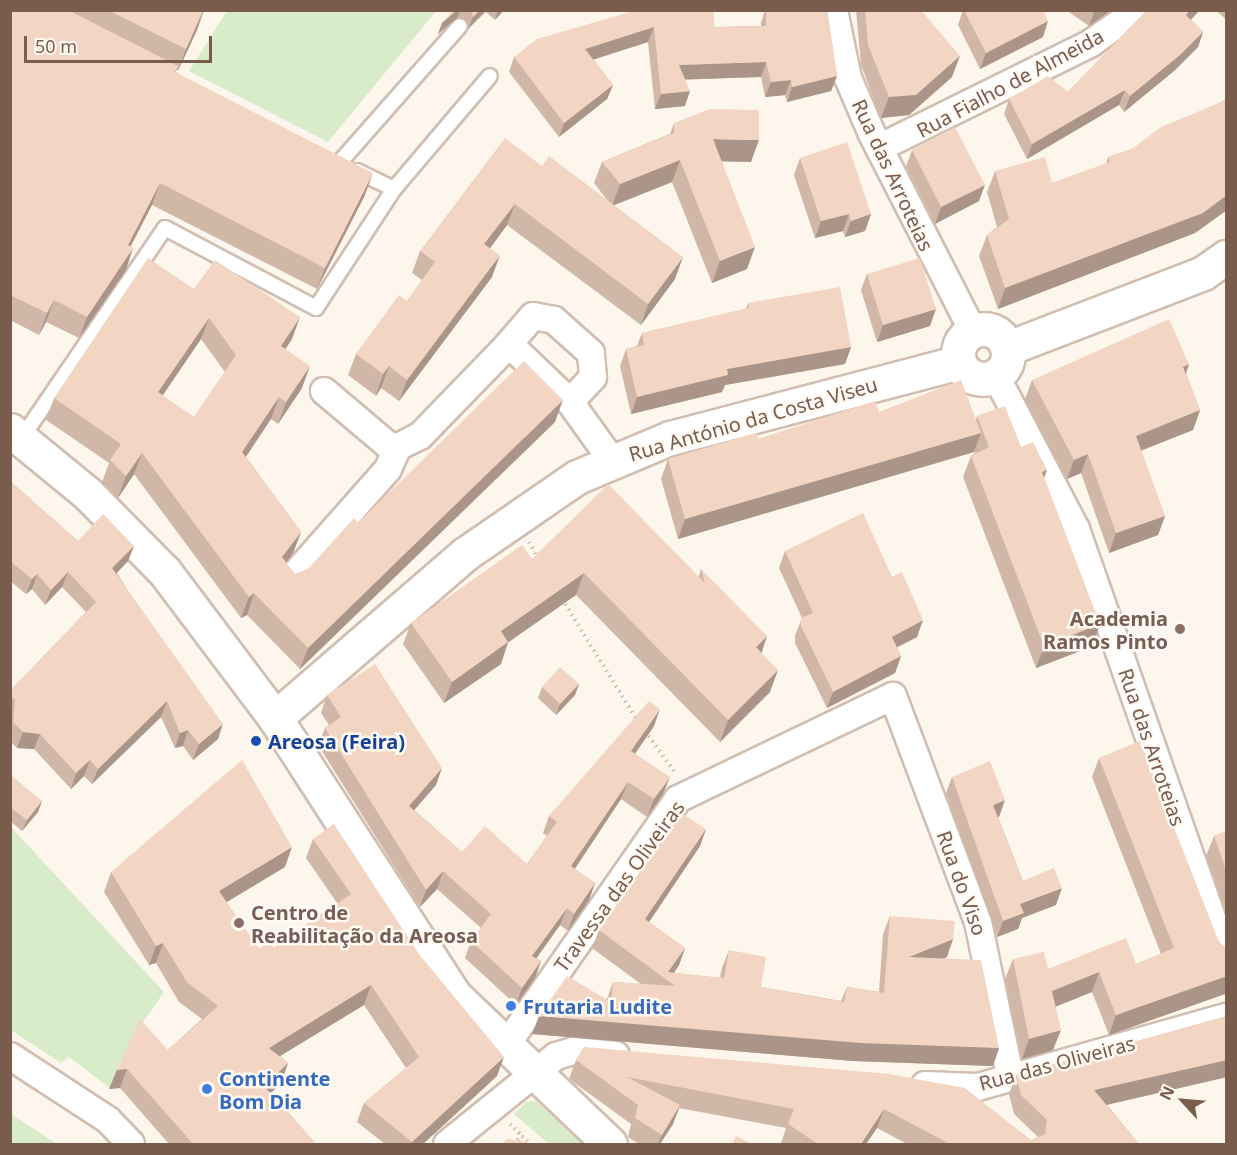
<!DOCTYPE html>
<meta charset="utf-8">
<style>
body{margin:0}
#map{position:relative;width:1237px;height:1155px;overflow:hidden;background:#fdf6ec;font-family:"Noto Sans",sans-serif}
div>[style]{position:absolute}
.green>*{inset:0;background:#d8ecc9}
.path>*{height:4px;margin-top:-2px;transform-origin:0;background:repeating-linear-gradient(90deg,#d9b8a5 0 1.5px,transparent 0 6px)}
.roads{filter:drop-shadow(2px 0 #d1beb0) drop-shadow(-2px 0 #d1beb0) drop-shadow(0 2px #d1beb0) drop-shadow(0 -2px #d1beb0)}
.lane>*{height:14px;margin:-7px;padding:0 7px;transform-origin:7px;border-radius:7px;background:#fff}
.street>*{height:26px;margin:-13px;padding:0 13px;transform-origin:13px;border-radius:13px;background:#fff}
.secondary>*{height:33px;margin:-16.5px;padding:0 16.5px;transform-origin:16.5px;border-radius:16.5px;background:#fff}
.secondary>.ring{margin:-16.5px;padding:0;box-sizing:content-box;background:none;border:33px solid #fff;border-radius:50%}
.wall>*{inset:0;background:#d1b7a8}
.shaded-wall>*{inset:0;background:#aa9588}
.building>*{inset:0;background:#f3d5c3}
.dots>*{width:16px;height:16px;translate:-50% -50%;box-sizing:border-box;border:3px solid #fffaf3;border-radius:50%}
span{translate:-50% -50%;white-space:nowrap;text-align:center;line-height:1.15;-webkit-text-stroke:5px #fffaf3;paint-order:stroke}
.street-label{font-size:20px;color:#7a5c4d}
.education-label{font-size:20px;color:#785e54;font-weight:700}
.right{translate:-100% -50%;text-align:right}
.left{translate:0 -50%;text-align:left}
.transit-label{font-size:20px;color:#164399;font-weight:700}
.shop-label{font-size:20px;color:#366cbe;font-weight:700}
.frame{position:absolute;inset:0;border:12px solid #7a5c4d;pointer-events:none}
.north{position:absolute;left:1153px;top:1071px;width:60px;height:60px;-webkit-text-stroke:4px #fffaf3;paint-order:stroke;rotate:296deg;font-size:16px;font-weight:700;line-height:24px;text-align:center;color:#7a5c4d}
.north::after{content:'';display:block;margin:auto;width:21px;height:27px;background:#7a5c4d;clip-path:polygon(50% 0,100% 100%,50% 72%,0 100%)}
.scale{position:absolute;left:24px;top:36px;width:188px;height:27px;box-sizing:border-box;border:3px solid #7a5c4d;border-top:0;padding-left:8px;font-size:18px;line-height:21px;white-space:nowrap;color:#7a5c4d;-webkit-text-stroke:4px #fffaf3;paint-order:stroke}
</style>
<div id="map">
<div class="green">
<i style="clip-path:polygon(227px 11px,227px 10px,436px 11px,328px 142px,189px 71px)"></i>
<i style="clip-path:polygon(10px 826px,164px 992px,132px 1038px,110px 1088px,69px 1057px,61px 1063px,11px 1030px)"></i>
<i style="clip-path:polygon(536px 1101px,565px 1128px,583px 1144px,549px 1144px,514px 1114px,526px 1102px)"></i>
<i style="clip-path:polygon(10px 1114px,11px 1114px,57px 1144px,11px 1144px)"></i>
</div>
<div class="path">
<i style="left:529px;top:542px;width:20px;rotate:60deg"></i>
<i style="left:562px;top:599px;width:142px;rotate:58.2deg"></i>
<i style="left:645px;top:731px;width:53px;rotate:54.2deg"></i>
<i style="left:510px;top:1124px;width:17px;rotate:45deg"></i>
<i style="left:513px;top:1144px;width:12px;rotate:-42deg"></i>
<i style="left:522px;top:1136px;width:12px;rotate:42deg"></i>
</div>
<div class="roads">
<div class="lane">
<i style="left:340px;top:162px;width:181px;rotate:-48.6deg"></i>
<i style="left:394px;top:189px;width:148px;rotate:-49.7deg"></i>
<i style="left:21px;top:439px;width:255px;rotate:-55.7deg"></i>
<i style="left:165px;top:228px;width:171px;rotate:27.9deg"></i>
<i style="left:316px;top:308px;width:142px;rotate:-56.8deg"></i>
<i style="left:394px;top:189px;width:41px;rotate:-154.1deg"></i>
</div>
<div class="street">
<i style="left:834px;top:10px;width:69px;rotate:78.4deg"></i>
<i style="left:848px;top:78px;width:61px;rotate:66.8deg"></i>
<i style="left:872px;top:134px;width:221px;rotate:62.9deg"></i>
<i style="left:879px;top:148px;width:237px;rotate:-26.3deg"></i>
<i style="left:1091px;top:43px;width:57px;rotate:-35.1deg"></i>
<i style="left:996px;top:376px;width:173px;rotate:62.4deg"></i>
<i style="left:1076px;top:529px;width:454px;rotate:70.7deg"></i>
<i style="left:324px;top:391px;width:85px;rotate:40.2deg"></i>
<i style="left:389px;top:446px;width:9px;rotate:6deg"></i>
<i style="left:398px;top:447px;width:25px;rotate:-27deg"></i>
<i style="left:420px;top:436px;width:128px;rotate:-45.9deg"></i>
<i style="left:570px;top:402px;width:34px;rotate:-47deg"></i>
<i style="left:593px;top:377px;width:24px;rotate:-95deg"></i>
<i style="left:591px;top:353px;width:50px;rotate:-138.3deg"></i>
<i style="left:554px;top:320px;width:21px;rotate:-169deg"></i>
<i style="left:533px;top:316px;width:37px;rotate:131deg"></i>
<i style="left:509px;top:344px;width:84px;rotate:43.6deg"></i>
<i style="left:570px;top:402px;width:70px;rotate:54.3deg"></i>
<i style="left:289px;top:581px;width:149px;rotate:-48.5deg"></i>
<i style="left:388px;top:469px;width:24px;rotate:-66deg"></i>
<i style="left:505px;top:1047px;width:302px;rotate:-55.1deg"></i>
<i style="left:678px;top:799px;width:238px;rotate:-25.6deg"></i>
<i style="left:893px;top:696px;width:241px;rotate:69.4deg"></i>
<i style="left:978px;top:922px;width:156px;rotate:78.2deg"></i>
<i style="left:10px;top:1056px;width:117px;rotate:33.1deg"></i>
<i style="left:108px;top:1120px;width:33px;rotate:46deg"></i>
<i style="left:925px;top:1085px;width:53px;rotate:2.2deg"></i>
<i style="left:978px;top:1087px;width:258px;rotate:-15.8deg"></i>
<i style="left:447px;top:1144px;width:140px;rotate:-38.9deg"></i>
<i style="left:556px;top:1056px;width:18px;rotate:-16deg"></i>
<i style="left:573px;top:1051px;width:43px;rotate:5.3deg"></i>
</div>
<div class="secondary">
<i class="ring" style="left:958px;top:329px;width:17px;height:17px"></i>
<i style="left:1008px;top:348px;width:209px;rotate:-21deg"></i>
<i style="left:1203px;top:273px;width:28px;rotate:-35deg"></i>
<i style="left:10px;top:430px;width:99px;rotate:39.3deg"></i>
<i style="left:87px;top:493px;width:111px;rotate:45.4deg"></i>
<i style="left:165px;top:572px;width:183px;rotate:53deg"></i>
<i style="left:275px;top:718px;width:331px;rotate:57.1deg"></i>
<i style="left:455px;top:996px;width:214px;rotate:43.7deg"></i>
<i style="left:275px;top:718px;width:251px;rotate:-40.8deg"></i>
<i style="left:465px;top:554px;width:136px;rotate:-34.5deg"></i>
<i style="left:577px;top:477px;width:101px;rotate:-22.8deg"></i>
<i style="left:670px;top:438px;width:299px;rotate:-14.7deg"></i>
</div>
</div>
<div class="wall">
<i style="clip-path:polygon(11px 10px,204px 10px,197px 30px,178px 71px,176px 70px,176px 72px,365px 195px,317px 289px,152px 205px,131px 246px,126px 270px,79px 338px,46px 322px,39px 335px,10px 320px)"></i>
<i style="clip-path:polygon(454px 10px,504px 10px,495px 20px,486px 12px,468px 29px,466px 20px,458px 17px,438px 34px,442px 23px)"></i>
<i style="clip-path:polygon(637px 10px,714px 27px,761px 26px,761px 23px,765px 10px,827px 10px,837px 76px,831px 91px,787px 102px,785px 95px,765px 97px,761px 77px,685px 79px,685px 106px,655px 109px,648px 42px,593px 59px,613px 85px,607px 99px,559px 137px,509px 72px,514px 57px)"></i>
<i style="clip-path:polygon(856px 10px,923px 10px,923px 13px,952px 77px,909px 115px,881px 118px,861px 65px)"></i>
<i style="clip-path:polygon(963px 10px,1043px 10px,1043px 37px,980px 69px,958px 25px)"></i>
<i style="clip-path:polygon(1066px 10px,1111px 10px,1089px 26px)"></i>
<i style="clip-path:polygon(1147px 10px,1200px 10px,1191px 20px,1203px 32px,1198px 47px,1174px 71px,1124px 112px,1119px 105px,1027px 159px,1004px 114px,1009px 99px,1068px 92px)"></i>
<i style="clip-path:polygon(1215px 10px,1227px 10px,1227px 20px)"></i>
<i style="clip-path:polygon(1227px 98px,1227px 210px,1195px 233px,998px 309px,979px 256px,987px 235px,997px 227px,987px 192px,995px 171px,1052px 183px,1106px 164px,1108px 157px,1132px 149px,1221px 102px)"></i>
<i style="clip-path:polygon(674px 123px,751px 162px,722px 161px,747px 269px,712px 283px,672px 182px,614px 205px,675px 279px,641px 325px,507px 225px,490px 248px,492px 277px,399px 401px,381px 388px,376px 396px,348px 375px,356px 354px,407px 301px,422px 280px,412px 273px,420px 251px,542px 166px,608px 201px,594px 183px,602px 162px,670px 134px)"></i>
<i style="clip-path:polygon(912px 150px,979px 201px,935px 224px,906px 166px)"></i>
<i style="clip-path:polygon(800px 158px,871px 214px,865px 231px,845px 237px,843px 231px,815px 238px,794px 175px)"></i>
<i style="clip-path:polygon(867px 274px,930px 326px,877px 342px,861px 290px)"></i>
<i style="clip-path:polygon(evenodd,194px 289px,292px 339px,285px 349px,302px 388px,278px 424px,271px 419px,246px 457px,301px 532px,293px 553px,286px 563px,295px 574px,308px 569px,358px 523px,555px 422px,300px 669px,247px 615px,241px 618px,134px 474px,118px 498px,102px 482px,109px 463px,46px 420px,54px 398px,194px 289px,201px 339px,225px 372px,194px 417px,162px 396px,201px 339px)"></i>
<i style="clip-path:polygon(748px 303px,851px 347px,845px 364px,725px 385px,722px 392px,631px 414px,620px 366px,626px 349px,637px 346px,642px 333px,746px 309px)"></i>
<i style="clip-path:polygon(1189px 364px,1186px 374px,1200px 410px,1193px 430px,1141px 451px,1165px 516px,1158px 535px,1109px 553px,1081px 473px,1067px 479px,1025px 399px,1032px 380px)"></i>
<i style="clip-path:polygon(879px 412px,976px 420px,977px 416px,1021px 447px,1047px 470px,1044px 478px,1093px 646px,1036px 668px,963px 477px,971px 456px,975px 453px,974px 451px,974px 452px,678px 539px,661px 479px,668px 459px)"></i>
<i style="clip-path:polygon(10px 481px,78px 541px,134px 546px,128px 561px,117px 573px,218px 739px,193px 760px,183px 746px,175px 748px,161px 717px,92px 784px,84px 776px,71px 789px,34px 749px,17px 748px,10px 741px,10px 691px,86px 612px,62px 587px,45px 605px,32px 589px,26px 594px,10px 581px)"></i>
<i style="clip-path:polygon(785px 551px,917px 637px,897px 647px,901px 656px,895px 673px,827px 708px,795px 643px,795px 635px,802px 618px,779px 568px)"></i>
<i style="clip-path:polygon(532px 559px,699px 576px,701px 569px,761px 653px,770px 692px,720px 742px,576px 595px,508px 642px,501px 664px,444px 703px,403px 644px,411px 623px)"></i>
<i style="clip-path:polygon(579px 684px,575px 695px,556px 715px,538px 698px,542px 687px)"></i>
<i style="clip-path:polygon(327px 695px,436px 785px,414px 810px,462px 852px,527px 864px,547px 836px,543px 833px,549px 816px,654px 726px,635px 754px,663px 794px,647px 817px,621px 799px,575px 869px,595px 883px,589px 900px,568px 931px,560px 925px,536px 958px,541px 961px,535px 978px,516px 1005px,465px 958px,471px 941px,481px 928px,437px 889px,420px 907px,318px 745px,325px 728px,329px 725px,321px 713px)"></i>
<i style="clip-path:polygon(1099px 758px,1219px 942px,1227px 949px,1227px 989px,1225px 994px,1109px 1035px,1092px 992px,1056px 1006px,1053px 1050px,1022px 1059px,1005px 979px,1013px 959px,1048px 969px,1136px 964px,1161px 954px,1092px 777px)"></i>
<i style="clip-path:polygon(10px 775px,42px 801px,38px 812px,22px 831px,10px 821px)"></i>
<i style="clip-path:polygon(952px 777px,999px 817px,998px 817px,1023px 881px,1056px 905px,1022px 918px,1018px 929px,997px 937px,946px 793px)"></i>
<i style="clip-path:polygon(706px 829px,700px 846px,649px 922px,685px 948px,679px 965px,674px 973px,720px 978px,722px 968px,729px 950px,761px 987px,841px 1001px,847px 987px,879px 992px,883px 934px,890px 916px,947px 957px,944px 958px,999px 1048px,993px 1066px,853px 1061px,532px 1034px,607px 999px,613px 982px,641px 984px,592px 948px,599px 930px)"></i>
<i style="clip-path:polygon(1227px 831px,1227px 913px,1206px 856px,1214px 836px)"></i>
<i style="clip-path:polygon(313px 839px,497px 1076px,423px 1144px,385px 1144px,357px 1122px,364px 1103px,406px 1068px,364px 1005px,280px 1056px,288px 1063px,281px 1083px,271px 1093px,316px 1144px,169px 1144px,120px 1088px,109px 1089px,117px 1070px,168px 1050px,202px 1019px,179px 1002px,156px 963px,149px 965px,104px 892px,111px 872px,285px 867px,226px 902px,259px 949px,274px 948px,337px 903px,306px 858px)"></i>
<i style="clip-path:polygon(1227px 1016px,1227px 1077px,1107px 1105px,1139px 1144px,907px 1144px,877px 1128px,866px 1144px,783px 1144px,781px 1143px,786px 1128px,679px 1108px,673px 1124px,660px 1144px,639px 1144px,628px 1137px,631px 1124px,569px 1079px,576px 1060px,584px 1047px,1031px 1140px,1038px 1137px,1014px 1114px,1009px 1094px,1016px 1075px)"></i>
</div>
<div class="shaded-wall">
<i style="clip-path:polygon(204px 10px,197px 30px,178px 71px,186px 49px)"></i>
<i style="clip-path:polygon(457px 10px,460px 10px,458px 17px,438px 34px,442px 23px)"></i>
<i style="clip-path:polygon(480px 10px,486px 10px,468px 29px,473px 17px)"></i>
<i style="clip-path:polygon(498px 10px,504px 10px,495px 20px)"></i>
<i style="clip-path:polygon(1095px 10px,1111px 10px,1089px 26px)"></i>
<i style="clip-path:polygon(1190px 10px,1200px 10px,1180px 30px,1186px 15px)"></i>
<i style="clip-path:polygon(1048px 21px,1043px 37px,980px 69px,986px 53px)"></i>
<i style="clip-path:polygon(654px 27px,648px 42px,580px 64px,585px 49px)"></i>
<i style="clip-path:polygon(1203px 32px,1198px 47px,1174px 71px,1124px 112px,1130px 96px)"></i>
<i style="clip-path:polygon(960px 56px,952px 77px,909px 115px,881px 118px,889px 97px)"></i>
<i style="clip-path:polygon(766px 62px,761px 77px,674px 80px,679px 65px)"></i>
<i style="clip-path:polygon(837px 76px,831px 91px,787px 102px,792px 87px)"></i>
<i style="clip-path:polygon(791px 80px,785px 95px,765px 97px,771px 82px)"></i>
<i style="clip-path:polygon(613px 85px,607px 99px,559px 137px,564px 123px)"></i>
<i style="clip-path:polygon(1125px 90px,1119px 105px,1027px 159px,1032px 144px)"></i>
<i style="clip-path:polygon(690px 91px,685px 106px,655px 109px,661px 94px)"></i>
<i style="clip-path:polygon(713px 139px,759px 140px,751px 162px,705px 161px)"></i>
<i style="clip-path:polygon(680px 160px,672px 182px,612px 206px,620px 184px)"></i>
<i style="clip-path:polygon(373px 173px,365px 195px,317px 289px,325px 268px)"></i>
<i style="clip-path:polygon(160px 183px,152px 205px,120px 266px,128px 245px)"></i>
<i style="clip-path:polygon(985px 185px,979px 201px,935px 224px,941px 207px)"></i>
<i style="clip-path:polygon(1227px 195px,1227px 210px,1195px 233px,998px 309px,1005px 288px)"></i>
<i style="clip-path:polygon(515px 204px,507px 225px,477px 266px,484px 244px)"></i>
<i style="clip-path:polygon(849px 214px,843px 231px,815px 238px,821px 221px)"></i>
<i style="clip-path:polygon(871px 214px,865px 231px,845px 237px,851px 221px)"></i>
<i style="clip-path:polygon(755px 247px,747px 269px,712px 283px,720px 261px)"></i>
<i style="clip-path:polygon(133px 248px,126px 270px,79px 338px,87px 317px)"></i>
<i style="clip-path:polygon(500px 255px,492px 277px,399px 401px,407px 380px)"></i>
<i style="clip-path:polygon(683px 257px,675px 279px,641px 325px,648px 304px)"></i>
<i style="clip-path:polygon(54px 300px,46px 322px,39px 335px,47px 313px)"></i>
<i style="clip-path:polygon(936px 309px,930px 326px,877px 342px,883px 325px)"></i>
<i style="clip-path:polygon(300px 317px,292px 339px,273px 368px,281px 346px)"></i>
<i style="clip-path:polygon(209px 318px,201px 339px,150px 414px,158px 392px)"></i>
<i style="clip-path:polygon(851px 347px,845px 364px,725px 385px,722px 392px,631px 414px,637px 397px,727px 369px)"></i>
<i style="clip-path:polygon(1189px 364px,1182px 384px,1183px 367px)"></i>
<i style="clip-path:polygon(310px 366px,302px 388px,278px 424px,286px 402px)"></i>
<i style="clip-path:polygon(389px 366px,381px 388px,376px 396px,383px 374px)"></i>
<i style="clip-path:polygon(279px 397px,271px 419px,234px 474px,242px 452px)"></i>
<i style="clip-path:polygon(563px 400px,555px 422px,300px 669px,308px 648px)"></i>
<i style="clip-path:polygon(1200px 410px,1193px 430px,1129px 455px,1136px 436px)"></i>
<i style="clip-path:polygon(981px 433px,974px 452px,678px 539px,685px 519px)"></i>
<i style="clip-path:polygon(142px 453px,134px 474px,118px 498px,126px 476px)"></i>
<i style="clip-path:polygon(1088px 454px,1081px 473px,1067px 479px,1074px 460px)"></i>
<i style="clip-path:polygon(1047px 470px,1039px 491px,1042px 472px)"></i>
<i style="clip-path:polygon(1165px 516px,1158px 535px,1109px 553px,1116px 533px)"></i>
<i style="clip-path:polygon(301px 532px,293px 553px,274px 579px,282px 557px)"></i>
<i style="clip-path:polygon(134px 546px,128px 561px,107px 583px,112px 568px)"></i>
<i style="clip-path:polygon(68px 572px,62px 587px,45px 605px,51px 590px)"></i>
<i style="clip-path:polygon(584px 573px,576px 595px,493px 653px,501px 631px)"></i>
<i style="clip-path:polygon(37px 574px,32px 589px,26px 594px,32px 579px)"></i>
<i style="clip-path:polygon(254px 593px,247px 615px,241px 618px,249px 597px)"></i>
<i style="clip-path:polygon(923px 620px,917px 637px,886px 653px,892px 637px)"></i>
<i style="clip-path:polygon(1100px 624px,1093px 646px,1036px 668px,1044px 646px)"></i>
<i style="clip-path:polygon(767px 636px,760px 658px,756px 647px)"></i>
<i style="clip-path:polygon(508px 642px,501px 664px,444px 703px,452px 682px)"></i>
<i style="clip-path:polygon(901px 656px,895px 673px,827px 708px,833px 692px)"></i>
<i style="clip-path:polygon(778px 670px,770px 692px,720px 742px,728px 720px)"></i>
<i style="clip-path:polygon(579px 684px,575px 695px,556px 715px,560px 704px)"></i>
<i style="clip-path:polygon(167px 701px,161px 717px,92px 784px,98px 769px)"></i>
<i style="clip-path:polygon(660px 709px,654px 726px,625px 768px,631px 751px)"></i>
<i style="clip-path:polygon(223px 724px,218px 739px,193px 760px,199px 744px)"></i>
<i style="clip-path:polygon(188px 730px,183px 746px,175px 748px,180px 733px)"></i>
<i style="clip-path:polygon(23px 732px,40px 734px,34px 749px,17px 748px)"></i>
<i style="clip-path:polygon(90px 760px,84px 776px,71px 789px,76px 773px)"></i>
<i style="clip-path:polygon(442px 768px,436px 785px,403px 823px,409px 806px)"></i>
<i style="clip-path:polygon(670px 777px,663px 794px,647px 817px,654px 799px)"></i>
<i style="clip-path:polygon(628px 782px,621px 799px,565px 883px,571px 866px)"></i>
<i style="clip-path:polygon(1005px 800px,999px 817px,987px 821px,993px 805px)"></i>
<i style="clip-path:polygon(42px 801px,38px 812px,22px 831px,27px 820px)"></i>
<i style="clip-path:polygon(706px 829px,700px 846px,639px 937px,645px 919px)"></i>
<i style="clip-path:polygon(292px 847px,285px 867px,212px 911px,219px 891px)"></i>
<i style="clip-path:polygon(443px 871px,437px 889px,420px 907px,426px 890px)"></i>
<i style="clip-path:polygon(595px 883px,589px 900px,568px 931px,574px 914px)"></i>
<i style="clip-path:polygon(1062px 888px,1056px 905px,1022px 918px,1018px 929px,997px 937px,1003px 921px,1020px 904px)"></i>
<i style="clip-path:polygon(567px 908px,560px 925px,526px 973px,532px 956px)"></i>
<i style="clip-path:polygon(953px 939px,947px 957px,902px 974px,909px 957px)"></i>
<i style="clip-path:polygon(163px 943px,156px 963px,149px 965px,156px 946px)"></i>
<i style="clip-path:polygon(685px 948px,679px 965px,668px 981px,668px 972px)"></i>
<i style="clip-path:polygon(541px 961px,535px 978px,516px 1005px,522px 988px)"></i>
<i style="clip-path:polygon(1099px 972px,1092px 992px,1045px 1011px,1052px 991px)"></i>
<i style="clip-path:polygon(1227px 976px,1227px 989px,1225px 994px,1109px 1035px,1116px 1015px)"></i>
<i style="clip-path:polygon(371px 985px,364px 1005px,262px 1067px,269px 1048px)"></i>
<i style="clip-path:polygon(539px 1016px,999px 1048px,993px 1066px,853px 1061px,532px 1034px)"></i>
<i style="clip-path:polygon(1061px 1030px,1053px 1050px,1022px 1059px,1029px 1039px)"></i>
<i style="clip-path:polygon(504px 1057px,497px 1076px,423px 1144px,411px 1144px,412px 1142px)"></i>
<i style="clip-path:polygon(1227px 1060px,1227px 1077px,1088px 1109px,1094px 1090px)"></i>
<i style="clip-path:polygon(288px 1063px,281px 1083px,257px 1106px,264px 1086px)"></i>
<i style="clip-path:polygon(127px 1069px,120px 1088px,109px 1089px,117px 1070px)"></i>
<i style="clip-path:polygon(680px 1105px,673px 1124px,660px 1144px,658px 1144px,662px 1135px)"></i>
<i style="clip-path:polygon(884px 1109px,877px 1128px,866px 1144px,861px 1144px)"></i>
</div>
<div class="building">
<i style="clip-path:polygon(11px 10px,68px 10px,178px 66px,175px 72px,373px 173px,325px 268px,160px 183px,128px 245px,133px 248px,87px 317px,54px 300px,47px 313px,10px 295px)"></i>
<i style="clip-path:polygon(108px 10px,203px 10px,186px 49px)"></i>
<i style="clip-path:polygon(454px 10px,457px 10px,442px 23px)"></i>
<i style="clip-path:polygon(471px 10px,480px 10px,473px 17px)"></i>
<i style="clip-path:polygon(637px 10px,714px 10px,714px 27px,766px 26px,766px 10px,827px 10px,837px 76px,792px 87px,791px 80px,771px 82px,766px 62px,679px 65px,690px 91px,661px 94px,654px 27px,585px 49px,613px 85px,564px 123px,514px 57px,537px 39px)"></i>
<i style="clip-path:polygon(865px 10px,921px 10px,960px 56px,916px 95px,889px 97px,868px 45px)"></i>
<i style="clip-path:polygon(964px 10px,1043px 10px,1048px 21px,986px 53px)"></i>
<i style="clip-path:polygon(1147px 10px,1190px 10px,1186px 15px,1203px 32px,1180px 55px,1130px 96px,1125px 90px,1032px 144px,1009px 99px,1048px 76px,1068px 92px)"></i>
<i style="clip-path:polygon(1227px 98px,1227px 195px,1203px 213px,1005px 288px,987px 235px,1009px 219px,995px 171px,1045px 157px,1052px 183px,1110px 162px,1108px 157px,1132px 149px,1161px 127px,1221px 102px)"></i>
<i style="clip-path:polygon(710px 109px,759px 110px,759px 140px,713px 139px,755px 247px,720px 261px,680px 160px,620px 184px,602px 162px,674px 133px,674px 123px)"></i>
<i style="clip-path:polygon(955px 127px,985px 185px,941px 207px,912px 150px)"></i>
<i style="clip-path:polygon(505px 138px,542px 166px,549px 156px,683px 257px,648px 304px,515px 204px,484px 244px,500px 255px,407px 380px,389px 366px,383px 374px,356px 354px,399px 295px,407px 301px,435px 262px,420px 251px)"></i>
<i style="clip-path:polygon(847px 142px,871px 214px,851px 221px,849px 214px,821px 221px,800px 158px)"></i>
<i style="clip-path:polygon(evenodd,148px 258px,194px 289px,215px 260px,300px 317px,281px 346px,310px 366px,286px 402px,279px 397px,242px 452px,301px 532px,282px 557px,295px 574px,308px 569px,354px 518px,358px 523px,524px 361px,563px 400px,308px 648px,254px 593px,249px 597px,142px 453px,126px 476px,110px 460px,121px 444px,54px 398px,148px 258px,209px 318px,236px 355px,194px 417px,158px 392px,209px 318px)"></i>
<i style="clip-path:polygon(920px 258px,936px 309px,883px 325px,867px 274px)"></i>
<i style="clip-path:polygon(840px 287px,851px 347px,727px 369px,728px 375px,637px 397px,626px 349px,644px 345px,642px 333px,749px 308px,748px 303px)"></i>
<i style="clip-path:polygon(1169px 319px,1189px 364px,1183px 367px,1200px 410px,1136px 436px,1165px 516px,1116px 533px,1088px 454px,1074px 460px,1032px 380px)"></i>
<i style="clip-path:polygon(961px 380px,981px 433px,685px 519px,668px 459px,756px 433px,758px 439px,875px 401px,879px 412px)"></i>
<i style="clip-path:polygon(1005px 406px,1021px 447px,1033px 442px,1047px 470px,1042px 472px,1100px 624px,1044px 646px,971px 456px,989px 447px,977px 416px)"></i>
<i style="clip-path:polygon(10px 481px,78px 541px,103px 514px,134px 546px,112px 568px,223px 724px,199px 744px,188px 730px,180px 733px,167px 701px,98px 769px,90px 760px,76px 773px,40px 734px,23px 732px,13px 722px,15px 700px,10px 695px,10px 691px,96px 602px,68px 572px,51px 590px,37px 574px,32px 579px,10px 561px)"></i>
<i style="clip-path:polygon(608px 484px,705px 583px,701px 569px,767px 636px,756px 647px,778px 670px,728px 720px,584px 573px,501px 631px,508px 642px,452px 682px,411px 623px,522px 545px,532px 559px)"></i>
<i style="clip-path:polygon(863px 513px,892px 577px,902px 572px,923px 620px,892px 637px,901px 656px,833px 692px,801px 626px,801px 618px,813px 613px,785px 551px)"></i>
<i style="clip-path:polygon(375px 664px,442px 768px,409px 806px,462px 852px,485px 826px,527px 864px,557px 822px,549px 816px,649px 701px,660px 709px,631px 751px,670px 777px,654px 799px,628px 782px,571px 866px,595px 883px,574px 914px,567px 908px,532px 956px,541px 961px,522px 988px,471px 941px,491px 914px,443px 871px,426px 890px,325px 728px,341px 717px,327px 695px)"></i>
<i style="clip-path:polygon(560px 667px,579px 684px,560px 704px,542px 687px)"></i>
<i style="clip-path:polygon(1140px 741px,1219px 942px,1227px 949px,1227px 957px,1225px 957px,1227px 960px,1227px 976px,1116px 1015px,1099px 972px,1052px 991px,1061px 1030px,1029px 1039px,1013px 959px,1044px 952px,1048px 969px,1126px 938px,1136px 964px,1174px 948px,1099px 758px)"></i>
<i style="clip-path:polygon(242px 760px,292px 847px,219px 891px,259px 949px,269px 940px,274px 948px,351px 894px,313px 839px,334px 824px,419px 954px,504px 1057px,412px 1142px,364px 1103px,419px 1057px,371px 985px,269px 1048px,288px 1063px,264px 1086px,316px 1144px,193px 1144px,127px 1069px,117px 1070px,140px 1019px,168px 1050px,218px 1006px,187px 982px,163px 943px,156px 946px,111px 872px)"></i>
<i style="clip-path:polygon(990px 761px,1005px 800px,993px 805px,1023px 881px,1054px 868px,1062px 888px,1020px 904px,1024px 913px,1003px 921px,952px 777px)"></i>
<i style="clip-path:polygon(10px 775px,42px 801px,27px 820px,10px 807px)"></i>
<i style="clip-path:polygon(681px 813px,706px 829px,645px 919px,685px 948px,668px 972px,724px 978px,729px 950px,766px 957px,761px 987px,844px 1002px,847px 987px,884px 993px,890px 916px,955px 921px,953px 939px,909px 957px,981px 960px,999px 1048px,860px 1043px,539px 1016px,567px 976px,611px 1002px,613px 982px,675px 986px,599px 930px)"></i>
<i style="clip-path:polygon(1227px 831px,1227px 873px,1214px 836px)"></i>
<i style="clip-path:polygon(1227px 1016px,1227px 1060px,1094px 1090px,1139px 1144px,950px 1144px,884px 1109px,861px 1144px,818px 1144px,788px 1124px,794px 1109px,627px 1077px,680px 1105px,662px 1135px,635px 1118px,638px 1105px,576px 1060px,584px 1047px,889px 1074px,965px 1088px,1031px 1140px,1045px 1134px,1047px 1120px,1021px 1095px,1016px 1075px)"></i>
<i style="clip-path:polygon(736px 1136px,752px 1144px,732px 1144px)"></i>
<i style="clip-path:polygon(507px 1139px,526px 1142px,530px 1144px,503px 1144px)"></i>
</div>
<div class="dots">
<i style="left:1180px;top:629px;background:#8d6e63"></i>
<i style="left:256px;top:741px;background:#1a4fb4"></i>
<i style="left:239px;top:923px;background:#8d6e63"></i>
<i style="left:511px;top:1006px;background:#3f7fe0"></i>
<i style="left:207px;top:1089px;background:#3f7fe0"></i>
</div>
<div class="street-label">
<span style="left:1010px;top:83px;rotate:-28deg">Rua Fialho de Almeida</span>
<span style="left:893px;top:175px;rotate:65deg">Rua das Arroteias</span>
<span style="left:753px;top:419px;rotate:-16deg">Rua António da Costa Viseu</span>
<span style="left:1152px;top:747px;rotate:71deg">Rua das Arroteias</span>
<span style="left:962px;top:883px;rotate:70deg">Rua do Viso</span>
<span style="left:619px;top:886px;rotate:-54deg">Travessa das Oliveiras</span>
<span style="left:1057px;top:1063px;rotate:-15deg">Rua das Oliveiras</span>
</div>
<div class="education-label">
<span class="right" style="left:1168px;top:630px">Academia<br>Ramos Pinto</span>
<span class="left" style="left:251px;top:924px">Centro de<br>Reabilitação da Areosa</span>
</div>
<div class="transit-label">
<span class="left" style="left:268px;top:741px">Areosa (Feira)</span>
</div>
<div class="shop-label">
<span class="left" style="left:523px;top:1006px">Frutaria Ludite</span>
<span class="left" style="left:219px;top:1090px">Continente<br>Bom Dia</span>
</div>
<div class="frame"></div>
<div class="north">N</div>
<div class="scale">50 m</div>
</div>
